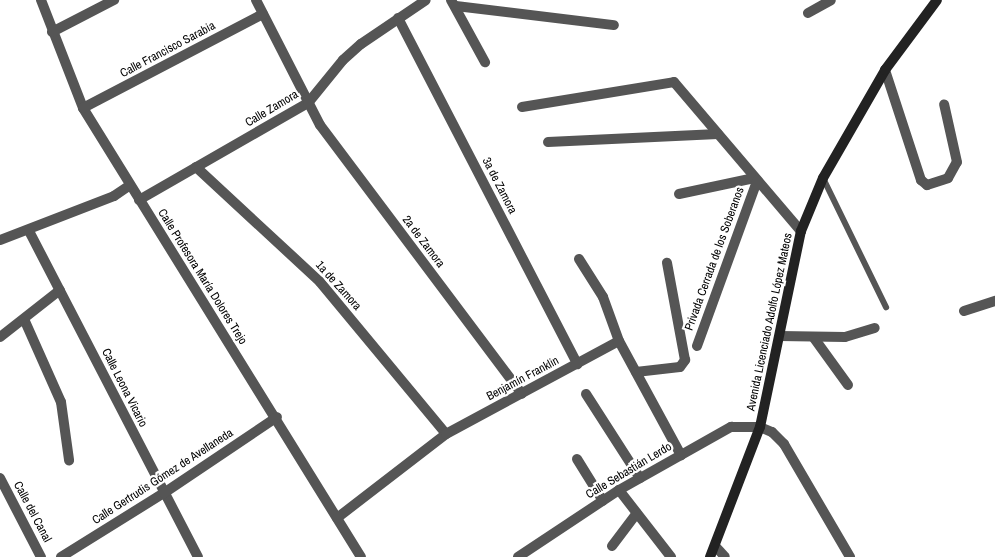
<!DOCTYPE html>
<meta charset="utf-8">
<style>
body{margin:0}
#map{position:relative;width:995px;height:557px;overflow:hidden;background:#fff;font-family:"Archivo Narrow",sans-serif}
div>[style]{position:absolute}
.lane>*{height:6px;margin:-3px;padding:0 3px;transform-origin:3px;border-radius:3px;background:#555}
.street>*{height:10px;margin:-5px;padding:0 5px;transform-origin:5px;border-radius:5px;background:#555}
.secondary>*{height:10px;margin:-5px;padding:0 5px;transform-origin:5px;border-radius:5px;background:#222}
span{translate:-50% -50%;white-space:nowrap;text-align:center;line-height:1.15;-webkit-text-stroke:4.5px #fff;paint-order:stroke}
.street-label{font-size:12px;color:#000}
</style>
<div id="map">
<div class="lane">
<i style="left:823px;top:178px;width:144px;rotate:64deg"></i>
</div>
<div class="street">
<i style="left:41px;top:0;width:116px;rotate:68.7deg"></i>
<i style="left:83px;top:108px;width:528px;rotate:58.24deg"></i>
<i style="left:256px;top:0;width:140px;rotate:62.9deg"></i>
<i style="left:320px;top:125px;width:336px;rotate:53.1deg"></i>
<i style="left:451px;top:0;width:71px;rotate:61.3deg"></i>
<i style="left:456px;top:6px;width:159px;rotate:6.9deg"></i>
<i style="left:808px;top:13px;width:26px;rotate:-29deg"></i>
<i style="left:398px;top:18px;width:390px;rotate:62.6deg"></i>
<i style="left:52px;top:32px;width:70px;rotate:-27.3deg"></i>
<i style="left:885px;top:70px;width:116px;rotate:71.9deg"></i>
<i style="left:921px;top:180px;width:8px;rotate:40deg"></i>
<i style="left:927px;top:185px;width:22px;rotate:-18deg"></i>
<i style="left:948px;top:178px;width:18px;rotate:-61deg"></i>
<i style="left:957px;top:162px;width:59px;rotate:-102.6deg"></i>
<i style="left:522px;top:107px;width:154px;rotate:-9.3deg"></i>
<i style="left:674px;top:82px;width:196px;rotate:49.6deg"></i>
<i style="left:83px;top:108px;width:203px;rotate:-27.6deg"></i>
<i style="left:548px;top:142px;width:170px;rotate:-2.7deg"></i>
<i style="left:196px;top:167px;width:169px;rotate:42.8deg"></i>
<i style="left:320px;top:282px;width:197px;rotate:50.3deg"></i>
<i style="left:679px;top:194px;width:77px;rotate:-12deg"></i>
<i style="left:139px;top:200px;width:195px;rotate:-29.9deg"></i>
<i style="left:308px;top:103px;width:55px;rotate:-50.9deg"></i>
<i style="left:343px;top:60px;width:24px;rotate:-42deg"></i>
<i style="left:361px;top:44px;width:78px;rotate:-34.1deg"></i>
<i style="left:29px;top:231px;width:367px;rotate:62.6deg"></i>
<i style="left:0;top:240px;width:122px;rotate:-21.1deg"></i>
<i style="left:114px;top:196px;width:18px;rotate:-34deg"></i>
<i style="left:579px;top:259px;width:45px;rotate:57.7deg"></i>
<i style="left:603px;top:297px;width:47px;rotate:70deg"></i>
<i style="left:619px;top:341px;width:130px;rotate:61.5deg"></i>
<i style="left:964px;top:311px;width:33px;rotate:-18deg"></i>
<i style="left:24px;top:319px;width:91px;rotate:66deg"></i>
<i style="left:61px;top:402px;width:59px;rotate:82.1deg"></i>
<i style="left:780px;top:336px;width:65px;rotate:0.9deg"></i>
<i style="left:845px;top:337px;width:31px;rotate:-17deg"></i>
<i style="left:0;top:337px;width:76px;rotate:-38.1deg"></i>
<i style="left:814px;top:338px;width:58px;rotate:54.1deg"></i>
<i style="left:697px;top:346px;width:176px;rotate:-70deg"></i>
<i style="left:636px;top:372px;width:44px;rotate:-6.5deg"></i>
<i style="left:680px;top:367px;width:9px;rotate:-54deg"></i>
<i style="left:685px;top:360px;width:99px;rotate:-100.5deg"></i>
<i style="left:586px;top:394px;width:100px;rotate:57.3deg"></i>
<i style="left:577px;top:459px;width:49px;rotate:58.2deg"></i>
<i style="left:0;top:478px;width:89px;rotate:62.6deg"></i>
<i style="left:619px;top:490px;width:85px;rotate:52.2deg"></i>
<i style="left:337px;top:518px;width:138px;rotate:-37.6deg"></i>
<i style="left:446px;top:434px;width:196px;rotate:-28.3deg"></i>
<i style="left:612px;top:546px;width:41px;rotate:-52.9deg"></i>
<i style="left:716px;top:547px;width:13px;rotate:48deg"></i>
<i style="left:61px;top:557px;width:121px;rotate:-31.9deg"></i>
<i style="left:164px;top:493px;width:136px;rotate:-33.9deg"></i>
<i style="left:518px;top:557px;width:121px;rotate:-33.6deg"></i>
<i style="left:619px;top:490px;width:129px;rotate:-29.4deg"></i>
<i style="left:731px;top:427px;width:29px"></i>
<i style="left:760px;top:427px;width:13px;rotate:23deg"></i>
<i style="left:772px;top:432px;width:17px;rotate:45deg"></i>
<i style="left:784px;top:444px;width:131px;rotate:59.7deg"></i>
</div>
<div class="secondary">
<i style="left:710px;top:557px;width:139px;rotate:-69deg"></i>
<i style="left:760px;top:427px;width:200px;rotate:-78.2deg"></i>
<i style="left:801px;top:231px;width:57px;rotate:-67.5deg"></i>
<i style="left:823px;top:178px;width:125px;rotate:-60.1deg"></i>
<i style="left:885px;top:70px;width:87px;rotate:-53.4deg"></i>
</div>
<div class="street-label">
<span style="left:168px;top:50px;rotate:-28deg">Calle Francisco Sarabia</span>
<span style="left:272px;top:109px;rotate:-31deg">Calle Zamora</span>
<span style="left:499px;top:186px;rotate:63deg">3a de Zamora</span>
<span style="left:423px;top:242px;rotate:53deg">2a de Zamora</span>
<span style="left:715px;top:259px;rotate:-70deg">Privada Cerrada de los Soberanos</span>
<span style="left:202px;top:277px;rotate:58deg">Calle Profesora María Dolores Trejo</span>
<span style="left:338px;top:286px;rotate:48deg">1a de Zamora</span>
<span style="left:770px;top:322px;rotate:-78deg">Avenida Licenciado Adolfo López Mateos</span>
<span style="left:523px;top:379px;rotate:-28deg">Benjamín Franklin</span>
<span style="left:124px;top:388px;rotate:63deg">Calle Leona Vicario</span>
<span style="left:629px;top:471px;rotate:-31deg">Calle Sebastián Lerdo</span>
<span style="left:163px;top:477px;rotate:-33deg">Calle Gertrudis Gómez de Avellaneda</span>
<span style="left:32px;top:512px;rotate:62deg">Calle del Canal</span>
</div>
</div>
